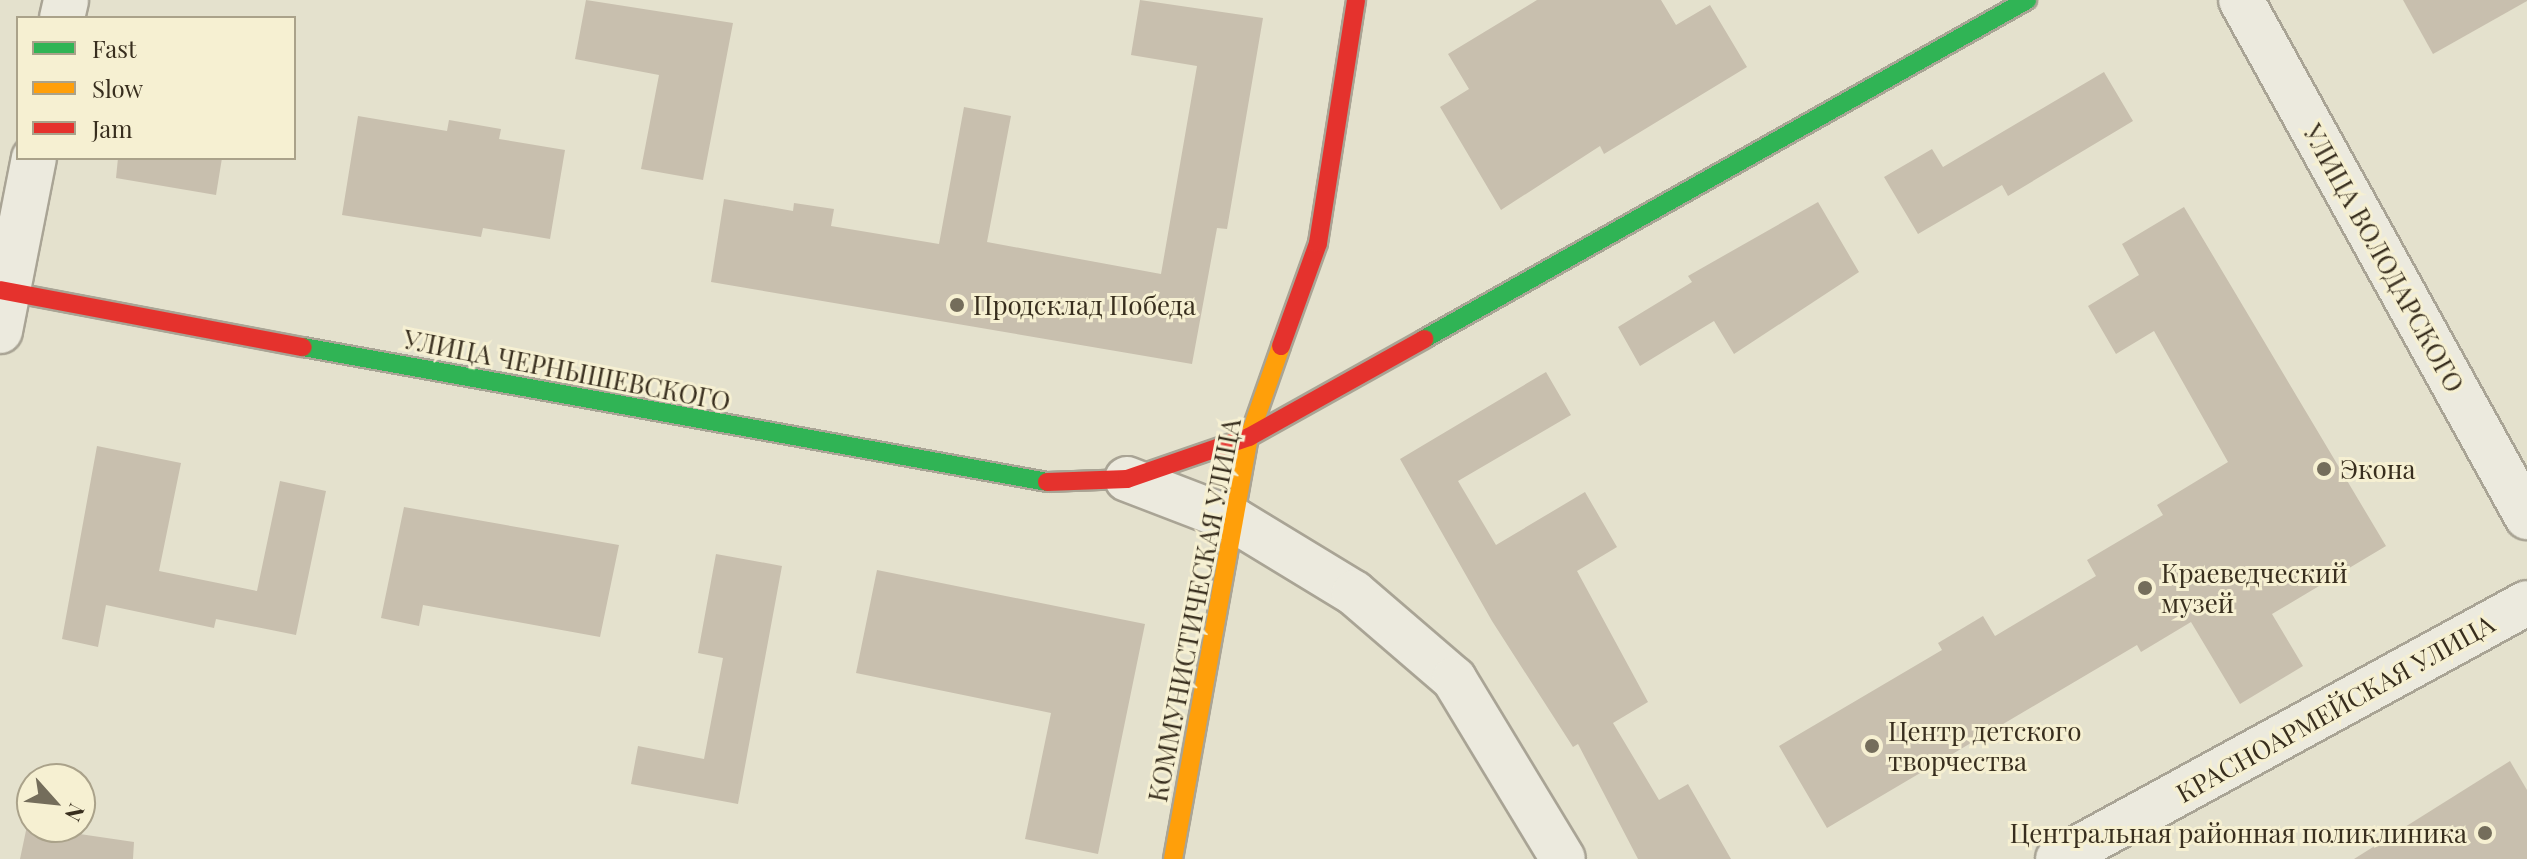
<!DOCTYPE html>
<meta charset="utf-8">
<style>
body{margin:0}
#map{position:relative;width:2527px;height:859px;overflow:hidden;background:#e4e1cd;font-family:"Playfair Display",serif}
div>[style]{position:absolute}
.building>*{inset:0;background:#c8bfae}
.roads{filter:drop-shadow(2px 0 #a9a495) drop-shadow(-2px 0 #a9a495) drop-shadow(0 2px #a9a495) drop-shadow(0 -2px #a9a495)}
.street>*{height:44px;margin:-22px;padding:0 22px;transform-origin:22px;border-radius:22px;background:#eceade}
.fast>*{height:18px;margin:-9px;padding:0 9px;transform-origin:9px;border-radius:9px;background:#30b455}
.slow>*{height:18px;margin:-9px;padding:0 9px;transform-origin:9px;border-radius:9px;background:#ff9f0a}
.jam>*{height:18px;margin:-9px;padding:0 9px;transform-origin:9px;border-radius:9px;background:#e5322d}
.dots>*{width:22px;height:22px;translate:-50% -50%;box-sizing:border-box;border:4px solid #f6f0d2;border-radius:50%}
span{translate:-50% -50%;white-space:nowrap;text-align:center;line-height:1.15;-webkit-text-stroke:6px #f6f0d2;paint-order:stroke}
.street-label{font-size:26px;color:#382e1e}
.poi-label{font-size:26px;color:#382e1e}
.left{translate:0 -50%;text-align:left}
.right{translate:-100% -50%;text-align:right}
.legend{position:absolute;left:16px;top:16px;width:280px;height:144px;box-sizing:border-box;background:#f6f0d2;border:2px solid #aaa28a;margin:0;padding:10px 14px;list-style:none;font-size:24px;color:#382e1e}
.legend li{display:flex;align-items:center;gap:16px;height:40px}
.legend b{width:40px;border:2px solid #aaa28a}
.north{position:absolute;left:16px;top:763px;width:80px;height:80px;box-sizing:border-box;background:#f6f0d2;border:2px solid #aaa28a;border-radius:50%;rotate:117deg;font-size:22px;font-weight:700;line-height:32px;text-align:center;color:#382e1e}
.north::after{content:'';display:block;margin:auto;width:28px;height:36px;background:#746d5b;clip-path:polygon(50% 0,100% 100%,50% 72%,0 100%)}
</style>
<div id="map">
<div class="building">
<i style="clip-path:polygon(586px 0,733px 23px,703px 180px,641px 169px,659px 75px,575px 59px)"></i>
<i style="clip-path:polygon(1140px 0,1263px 18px,1227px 229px,1217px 228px,1192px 364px,711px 282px,724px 199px,793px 211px,794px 203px,834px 209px,831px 226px,939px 244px,964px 107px,1011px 116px,987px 242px,1161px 274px,1197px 66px,1131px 55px)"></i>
<i style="clip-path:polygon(1537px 0,1661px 0,1676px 25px,1710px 5px,1747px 67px,1604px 154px,1600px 146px,1501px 210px,1440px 107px,1469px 89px,1448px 54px)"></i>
<i style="clip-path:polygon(2403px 0,2527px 0,2527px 1px,2433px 54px)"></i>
<i style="clip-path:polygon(2104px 72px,2133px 121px,2008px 196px,2002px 185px,1918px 234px,1884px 177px,1932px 149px,1943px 167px)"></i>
<i style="clip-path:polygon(358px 116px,447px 131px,449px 120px,501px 129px,499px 139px,565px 150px,550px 239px,483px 228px,481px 237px,342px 215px)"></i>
<i style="clip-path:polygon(118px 158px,222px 158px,216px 195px,116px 178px)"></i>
<i style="clip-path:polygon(1818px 202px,1859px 272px,1734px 354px,1714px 321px,1640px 366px,1618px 327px,1692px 282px,1688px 276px)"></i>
<i style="clip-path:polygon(2184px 207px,2386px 546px,2272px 614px,2303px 666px,2240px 704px,2191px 622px,2141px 652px,2137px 645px,1827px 828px,1779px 746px,1942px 650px,1938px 643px,1983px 616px,1995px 636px,2096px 576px,2087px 560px,2163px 515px,2157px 505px,2228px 462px,2154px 331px,2116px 354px,2088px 306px,2139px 275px,2122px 244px)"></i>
<i style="clip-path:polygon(1546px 372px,1571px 415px,1458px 481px,1496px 545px,1585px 492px,1617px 547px,1577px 571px,1648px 702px,1613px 723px,1659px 800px,1688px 784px,1731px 859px,1638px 859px,1578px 744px,1573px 747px,1492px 621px,1400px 459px)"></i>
<i style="clip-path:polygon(97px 446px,181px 463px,159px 571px,257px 591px,280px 481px,326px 491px,296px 635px,216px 619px,214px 628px,106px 605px,98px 647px,62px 639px)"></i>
<i style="clip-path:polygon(404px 507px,619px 545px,600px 637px,423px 605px,419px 626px,381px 618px)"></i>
<i style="clip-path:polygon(716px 554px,782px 566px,738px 804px,631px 784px,638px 746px,704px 759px,723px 658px,698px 653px)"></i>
<i style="clip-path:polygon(877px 570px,1145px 624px,1098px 854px,1025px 839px,1051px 713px,856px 673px)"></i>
<i style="clip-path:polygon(2510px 761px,2527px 790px,2527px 859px,2354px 859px)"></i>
<i style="clip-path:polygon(28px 821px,32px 827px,134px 842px,133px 859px,20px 859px)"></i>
</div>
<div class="roads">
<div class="street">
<i style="left:2241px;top:0;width:591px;rotate:61.05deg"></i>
<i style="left:62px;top:18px;width:18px;rotate:-77deg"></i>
<i style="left:0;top:331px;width:176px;rotate:-78.9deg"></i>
<i style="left:1127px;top:479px;width:115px;rotate:21deg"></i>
<i style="left:1234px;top:520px;width:140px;rotate:31.3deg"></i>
<i style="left:1354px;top:593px;width:132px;rotate:40.7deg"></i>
<i style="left:1454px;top:679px;width:210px;rotate:58.8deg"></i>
<i style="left:2058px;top:859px;width:534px;rotate:-28.63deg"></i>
</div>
<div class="fast">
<i style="left:1424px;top:339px;width:692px;rotate:-29.34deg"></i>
<i style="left:303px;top:347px;width:756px;rotate:10.28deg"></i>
</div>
<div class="slow">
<i style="left:1173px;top:859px;width:429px;rotate:-79.8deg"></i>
<i style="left:1249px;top:437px;width:96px;rotate:-70.6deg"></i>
</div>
<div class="jam">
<i style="left:0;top:290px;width:308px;rotate:10.7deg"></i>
<i style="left:1281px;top:346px;width:109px;rotate:-70.2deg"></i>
<i style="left:1318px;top:243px;width:246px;rotate:-81.1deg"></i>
<i style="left:1047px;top:482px;width:80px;rotate:-2.1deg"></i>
<i style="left:1127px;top:479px;width:129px;rotate:-19deg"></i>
<i style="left:1249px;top:437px;width:201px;rotate:-29.2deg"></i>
</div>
</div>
<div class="dots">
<i style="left:957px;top:305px;background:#746d5b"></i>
<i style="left:2324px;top:469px;background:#746d5b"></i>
<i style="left:2145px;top:588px;background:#746d5b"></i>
<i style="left:1872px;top:746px;background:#746d5b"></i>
<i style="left:2485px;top:833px;background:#746d5b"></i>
</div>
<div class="street-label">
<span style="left:2384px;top:258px;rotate:61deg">УЛИЦА ВОЛОДАРСКОГО</span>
<span style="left:567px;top:370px;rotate:11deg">УЛИЦА ЧЕРНЫШЕВСКОГО</span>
<span style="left:1194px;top:610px;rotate:-79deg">КОММУНИСТИЧЕСКАЯ УЛИЦА</span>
<span style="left:2335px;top:708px;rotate:-29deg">КРАСНОАРМЕЙСКАЯ УЛИЦА</span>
</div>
<div class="poi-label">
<span class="left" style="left:973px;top:305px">Продсклад Победа</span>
<span class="left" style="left:2340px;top:469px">Экона</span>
<span class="left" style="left:2161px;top:588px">Краеведческий<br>музей</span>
<span class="left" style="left:1888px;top:746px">Центр детского<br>творчества</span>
<span class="right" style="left:2467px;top:833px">Центральная районная поликлиника</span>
</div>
<ul class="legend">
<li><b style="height:10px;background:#30b455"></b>Fast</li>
<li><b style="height:10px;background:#ff9f0a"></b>Slow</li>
<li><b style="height:10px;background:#e5322d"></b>Jam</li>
</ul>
<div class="north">N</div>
</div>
